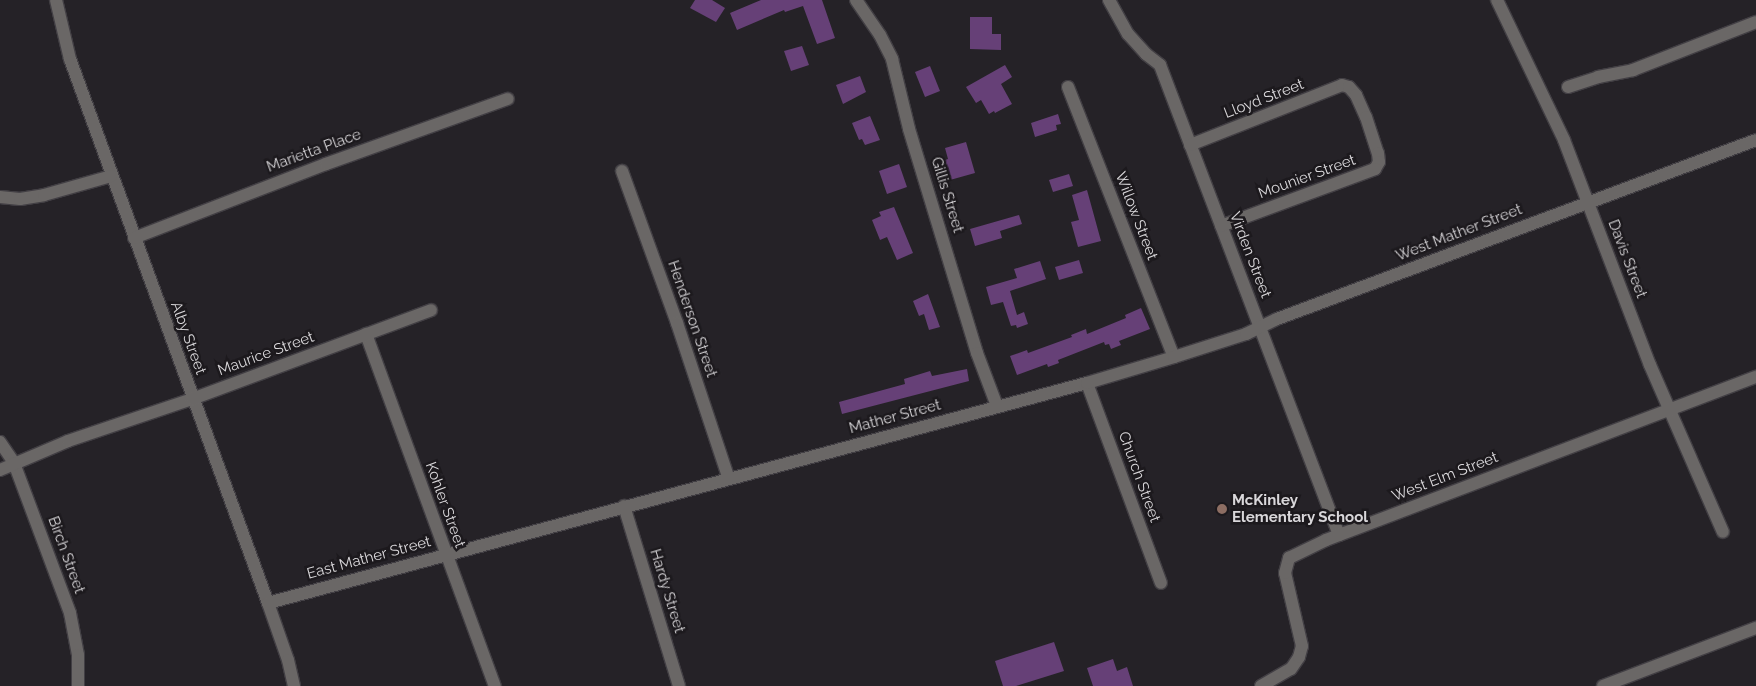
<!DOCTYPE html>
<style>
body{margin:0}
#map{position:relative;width:1756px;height:686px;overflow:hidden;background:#252227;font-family:Raleway,sans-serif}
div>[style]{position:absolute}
.building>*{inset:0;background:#664077}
.roads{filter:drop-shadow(1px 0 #423f44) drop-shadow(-1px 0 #423f44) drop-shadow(0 1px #423f44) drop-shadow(0 -1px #423f44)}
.minor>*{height:12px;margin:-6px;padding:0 6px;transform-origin:6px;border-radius:6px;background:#6a6766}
.dots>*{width:14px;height:14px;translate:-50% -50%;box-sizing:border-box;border:2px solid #1c191d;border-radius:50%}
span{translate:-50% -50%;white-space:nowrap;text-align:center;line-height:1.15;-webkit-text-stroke:5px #1c191d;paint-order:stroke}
.street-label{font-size:15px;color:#d9d7da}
.poi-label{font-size:15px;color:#d9d7da;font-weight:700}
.left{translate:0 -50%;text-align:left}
</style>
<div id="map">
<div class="building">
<i style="clip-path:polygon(695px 0,712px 0,725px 8px,716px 22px,690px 8px)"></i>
<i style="clip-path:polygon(761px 0,822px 0,835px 38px,817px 44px,803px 6px,785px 12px,784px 10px,737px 30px,730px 13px)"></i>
<i style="clip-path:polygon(970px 17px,992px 17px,992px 34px,1001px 34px,1001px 50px,970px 49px)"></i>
<i style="clip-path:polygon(802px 46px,809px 65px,791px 71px,784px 51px)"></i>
<i style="clip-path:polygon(1005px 65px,1012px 77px,1001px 84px,1012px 104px,995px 113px,994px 111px,989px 114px,981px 100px,976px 103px,966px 87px)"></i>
<i style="clip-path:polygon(930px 66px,940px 91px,925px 97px,915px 72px)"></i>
<i style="clip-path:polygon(860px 76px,866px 92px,843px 104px,836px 85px)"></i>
<i style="clip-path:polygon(1058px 114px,1061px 124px,1056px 125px,1057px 130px,1035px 137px,1031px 123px)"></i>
<i style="clip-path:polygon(870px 116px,880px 140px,865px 145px,862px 139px,859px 140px,852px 123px)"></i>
<i style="clip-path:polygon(966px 142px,975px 173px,950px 180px,945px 160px,948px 159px,945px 148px)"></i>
<i style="clip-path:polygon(899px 164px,907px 187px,887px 194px,879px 171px)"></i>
<i style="clip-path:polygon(1069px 174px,1073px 186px,1053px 192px,1049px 180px)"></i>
<i style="clip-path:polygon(1087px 190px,1101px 241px,1078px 247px,1071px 222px,1079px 220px,1072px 195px)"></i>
<i style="clip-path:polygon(894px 207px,913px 253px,897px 260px,887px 237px,880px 240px,872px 220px,881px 216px,879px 212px)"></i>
<i style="clip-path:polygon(1019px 215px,1022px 224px,1000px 231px,1002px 238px,975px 246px,970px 229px)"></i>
<i style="clip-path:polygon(1079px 260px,1083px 273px,1059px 280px,1055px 267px)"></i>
<i style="clip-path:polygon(1040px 261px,1046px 279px,1010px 291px,1017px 315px,1024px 312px,1028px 324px,1017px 328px,1016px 325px,1011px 326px,1003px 302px,991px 305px,986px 287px,1017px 278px,1014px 269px)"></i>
<i style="clip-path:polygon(928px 294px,940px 327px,929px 330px,924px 314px,919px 316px,913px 301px)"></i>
<i style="clip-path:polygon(1141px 308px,1150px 329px,1119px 341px,1121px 345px,1111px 349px,1109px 344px,1105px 345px,1104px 342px,1058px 360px,1059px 363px,1048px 367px,1047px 364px,1017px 375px,1010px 356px,1027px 350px,1028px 353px,1072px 337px,1071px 335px,1086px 329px,1087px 334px,1126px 318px,1125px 315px)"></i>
<i style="clip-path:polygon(967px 369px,969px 381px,842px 414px,839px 402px,905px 384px,904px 379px,930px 371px,932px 376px)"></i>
<i style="clip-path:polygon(1054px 642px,1064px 671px,1016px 686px,1003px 686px,995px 661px)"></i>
<i style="clip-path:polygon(1113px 659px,1117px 671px,1127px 667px,1133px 686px,1093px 686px,1087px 668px)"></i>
</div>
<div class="roads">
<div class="minor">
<i style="left:56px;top:0;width:61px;rotate:76.7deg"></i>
<i style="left:70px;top:59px;width:579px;rotate:70deg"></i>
<i style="left:268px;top:603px;width:60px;rotate:70.7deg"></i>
<i style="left:288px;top:660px;width:27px;rotate:77deg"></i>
<i style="left:856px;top:0;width:42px;rotate:55.6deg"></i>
<i style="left:880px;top:35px;width:27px;rotate:63deg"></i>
<i style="left:892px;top:59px;width:72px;rotate:76.3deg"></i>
<i style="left:909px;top:129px;width:234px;rotate:73.1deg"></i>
<i style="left:977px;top:353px;width:57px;rotate:69.3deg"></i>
<i style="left:1109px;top:0;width:39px;rotate:61deg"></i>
<i style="left:1128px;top:34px;width:27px;rotate:48deg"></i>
<i style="left:1146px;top:54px;width:18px;rotate:38deg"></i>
<i style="left:1160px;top:65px;width:503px;rotate:69.15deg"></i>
<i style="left:1497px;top:0;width:155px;rotate:64.4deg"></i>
<i style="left:1564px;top:140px;width:241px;rotate:69.1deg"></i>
<i style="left:1650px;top:365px;width:182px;rotate:66.4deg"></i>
<i style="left:1068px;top:87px;width:290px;rotate:68.6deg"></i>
<i style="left:1568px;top:87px;width:32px;rotate:-18deg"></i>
<i style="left:1598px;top:77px;width:36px;rotate:-11deg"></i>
<i style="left:1633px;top:70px;width:132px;rotate:-21.3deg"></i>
<i style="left:1190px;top:145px;width:163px;rotate:-21.5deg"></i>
<i style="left:1342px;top:85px;width:7px;rotate:16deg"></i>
<i style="left:1349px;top:87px;width:11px;rotate:49deg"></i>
<i style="left:1356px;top:95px;width:24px;rotate:66deg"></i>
<i style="left:1366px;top:117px;width:38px;rotate:72deg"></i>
<i style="left:1378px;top:153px;width:9px;rotate:84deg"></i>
<i style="left:1379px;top:162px;width:8px;rotate:120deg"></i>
<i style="left:1375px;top:169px;width:164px;rotate:159.7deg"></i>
<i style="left:622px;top:171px;width:162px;rotate:70.1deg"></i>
<i style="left:677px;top:323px;width:164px;rotate:71.6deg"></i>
<i style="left:0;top:197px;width:20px;rotate:6deg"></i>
<i style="left:20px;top:199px;width:24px;rotate:-9deg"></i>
<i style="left:44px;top:195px;width:70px;rotate:-15.8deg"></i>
<i style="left:134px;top:238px;width:206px;rotate:-21.1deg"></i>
<i style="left:326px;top:164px;width:193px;rotate:-19.7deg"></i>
<i style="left:366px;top:334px;width:375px;rotate:69.9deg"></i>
<i style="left:1087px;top:383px;width:213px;rotate:69.7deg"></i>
<i style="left:0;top:442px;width:25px;rotate:56deg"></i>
<i style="left:14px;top:463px;width:160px;rotate:69.5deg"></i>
<i style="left:70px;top:613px;width:43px;rotate:79.2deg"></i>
<i style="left:78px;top:655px;width:31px;rotate:90deg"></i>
<i style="left:0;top:470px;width:74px;rotate:-23.1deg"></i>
<i style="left:68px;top:441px;width:131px;rotate:-18.7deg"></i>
<i style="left:192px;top:399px;width:255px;rotate:-20.4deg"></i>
<i style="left:624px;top:506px;width:188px;rotate:73deg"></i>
<i style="left:268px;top:603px;width:848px;rotate:-15.04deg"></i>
<i style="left:1087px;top:383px;width:91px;rotate:-16.6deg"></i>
<i style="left:1174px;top:357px;width:76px;rotate:-17.7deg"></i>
<i style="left:1246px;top:334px;width:34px;rotate:-26deg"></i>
<i style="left:1277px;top:319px;width:511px;rotate:-20.49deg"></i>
<i style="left:1261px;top:686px;width:34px;rotate:-30deg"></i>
<i style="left:1291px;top:669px;width:14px;rotate:-56deg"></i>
<i style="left:1299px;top:657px;width:11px;rotate:-75deg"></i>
<i style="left:1302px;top:646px;width:75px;rotate:-103.1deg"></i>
<i style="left:1285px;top:573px;width:16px;rotate:-75deg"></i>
<i style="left:1289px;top:558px;width:41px;rotate:-25.9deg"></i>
<i style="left:1326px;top:540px;width:460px;rotate:-20.8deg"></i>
<i style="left:1603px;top:686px;width:164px;rotate:-20.8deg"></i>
</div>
</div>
<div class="dots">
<i style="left:1222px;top:509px;background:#8d6e63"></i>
</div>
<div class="street-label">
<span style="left:1264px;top:99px;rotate:-21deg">Lloyd Street</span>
<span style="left:314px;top:151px;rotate:-20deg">Marietta Place</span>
<span style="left:1307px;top:177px;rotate:-20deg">Mounier Street</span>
<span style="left:947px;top:195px;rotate:73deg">Gillis Street</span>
<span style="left:1136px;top:216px;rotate:69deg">Willow Street</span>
<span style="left:1459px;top:233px;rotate:-21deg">West Mather Street</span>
<span style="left:1250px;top:255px;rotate:69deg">Virden Street</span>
<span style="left:1627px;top:259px;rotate:69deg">Davis Street</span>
<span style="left:692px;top:319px;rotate:71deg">Henderson Street</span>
<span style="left:188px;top:338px;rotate:70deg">Alby Street</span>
<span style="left:266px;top:354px;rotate:-20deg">Maurice Street</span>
<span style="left:895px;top:417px;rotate:-15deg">Mather Street</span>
<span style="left:1139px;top:477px;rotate:70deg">Church Street</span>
<span style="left:1445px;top:477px;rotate:-21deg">West Elm Street</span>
<span style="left:445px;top:505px;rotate:70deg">Kohler Street</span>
<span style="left:66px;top:555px;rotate:70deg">Birch Street</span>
<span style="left:369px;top:558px;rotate:-15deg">East Mather Street</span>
<span style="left:667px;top:591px;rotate:73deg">Hardy Street</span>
</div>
<div class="poi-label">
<span class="left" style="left:1232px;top:509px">McKinley<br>Elementary School</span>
</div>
</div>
